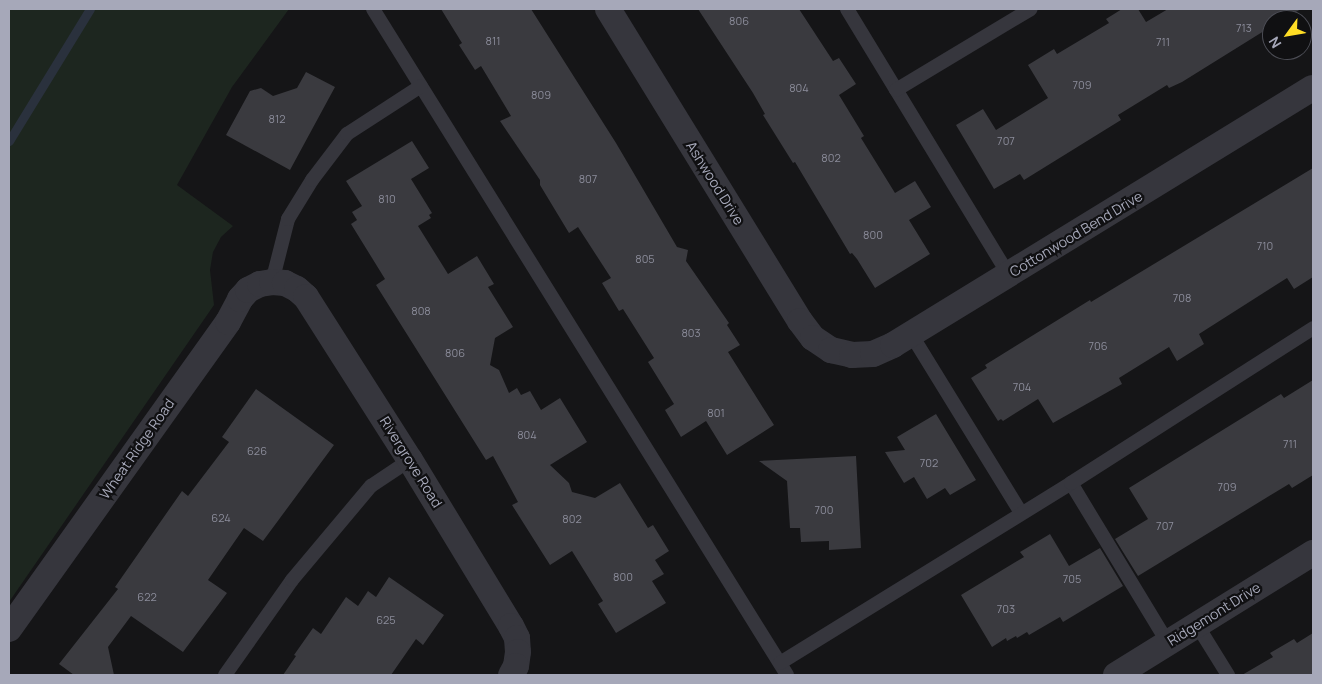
<!DOCTYPE html>
<style>
body{margin:0}
#map{position:relative;width:1322px;height:684px;overflow:hidden;background:#151517;font-family:Manrope,sans-serif}
div>[style]{position:absolute}
.green>*{inset:0;background:#1d261f}
.stream>*{height:9px;margin:-4.5px;padding:0 4.5px;transform-origin:4.5px;border-radius:4.5px;background:#2a313d}
.building>*{inset:0;background:#3a3a3f}
.lane>*{height:14px;margin:-7px;padding:0 7px;transform-origin:7px;border-radius:7px;background:#36363d}
.street>*{height:26px;margin:-13px;padding:0 13px;transform-origin:13px;border-radius:13px;background:#36363d}
span{translate:-50% -50%;white-space:nowrap;text-align:center;line-height:1.15;-webkit-text-stroke:4.5px #101012;paint-order:stroke}
.number-label{font-size:11px;color:#8b8c9a}
.number-label span{-webkit-text-stroke-width:0}
.street-label{font-size:14px;color:#a6a8b9}
.frame{position:absolute;inset:0;border:10px solid #a6a8b9;pointer-events:none}
.north{position:absolute;left:1262px;top:10px;width:50px;height:50px;box-sizing:border-box;background:#101012;border:1px solid #4c4d55;border-radius:50%;rotate:238deg;font-size:14px;font-weight:700;line-height:20px;text-align:center;color:#a6a8b9}
.north::after{content:'';display:block;margin:auto;width:18px;height:22px;background:#ffdd25;clip-path:polygon(50% 0,100% 100%,50% 72%,0 100%)}
</style>
<div id="map">
<div class="green">
<i style="clip-path:polygon(9px 9px,289px 9px,232px 87px,177px 185px,233px 226px,221px 237px,213px 252px,210px 270px,214px 305px,9px 602px)"></i>
</div>
<div class="stream">
<i style="left:9px;top:141px;width:155px;rotate:-58.5deg"></i>
</div>
<div class="building">
<i style="clip-path:polygon(441px 9px,531px 9px,616px 143px,677px 247px,688px 250px,686px 261px,729px 323px,727px 325px,740px 345px,728px 352px,774px 425px,727px 455px,706px 421px,681px 437px,665px 410px,674px 404px,648px 362px,654px 358px,623px 309px,619px 311px,602px 283px,611px 278px,578px 227px,569px 233px,540px 185px,540px 180px,500px 121px,511px 116px,481px 66px,475px 70px,459px 45px,462px 43px)"></i>
<i style="clip-path:polygon(698px 9px,799px 9px,833px 61px,839px 58px,856px 84px,839px 95px,864px 136px,861px 138px,895px 193px,915px 181px,931px 207px,909px 220px,930px 254px,875px 288px,857px 259px,852px 253px,850px 254px,795px 162px,793px 163px,763px 115px,765px 114px,753px 93px)"></i>
<i style="clip-path:polygon(1122px 9px,1138px 9px,1146px 22px,1168px 9px,1301px 9px,1282px 20px,1272px 20px,1272px 26px,1182px 82px,1169px 88px,1167px 85px,1118px 115px,1121px 120px,1024px 180px,1020px 174px,994px 189px,956px 125px,983px 109px,996px 130px,1048px 98px,1028px 65px,1054px 49px,1057px 54px,1109px 23px,1106px 19px)"></i>
<i style="clip-path:polygon(306px 72px,335px 87px,290px 170px,226px 135px,250px 91px,261px 88px,273px 96px,297px 88px)"></i>
<i style="clip-path:polygon(412px 141px,429px 168px,411px 179px,432px 213px,429px 215px,431px 218px,418px 226px,448px 274px,477px 256px,494px 284px,488px 287px,513px 327px,495px 338px,490px 365px,499px 370px,509px 393px,517px 388px,521px 395px,530px 391px,541px 410px,560px 398px,587px 442px,550px 465px,569px 483px,572px 492px,595px 498px,620px 483px,648px 528px,653px 525px,669px 551px,655px 560px,664px 574px,652px 581px,666px 603px,616px 633px,598px 604px,603px 601px,572px 551px,550px 565px,512px 505px,518px 502px,493px 456px,486px 460px,376px 285px,385px 279px,351px 224px,357px 220px,352px 212px,362px 206px,346px 181px)"></i>
<i style="clip-path:polygon(1313px 168px,1313px 277px,1294px 289px,1287px 278px,1199px 334px,1204px 344px,1177px 361px,1169px 347px,1119px 378px,1122px 384px,1053px 423px,1038px 399px,1003px 421px,1001px 419px,998px 421px,971px 378px,987px 368px,985px 365px,1090px 300px,1091px 302px)"></i>
<i style="clip-path:polygon(1313px 380px,1313px 475px,1292px 488px,1289px 484px,1138px 576px,1115px 539px,1148px 519px,1129px 488px,1281px 394px,1284px 398px)"></i>
<i style="clip-path:polygon(256px 389px,334px 445px,263px 541px,244px 528px,208px 580px,227px 593px,183px 652px,131px 616px,108px 647px,114px 675px,74px 675px,59px 664px,118px 589px,115px 587px,182px 491px,188px 496px,229px 442px,222px 437px)"></i>
<i style="clip-path:polygon(936px 414px,976px 480px,950px 495px,945px 488px,927px 499px,914px 477px,904px 483px,885px 452px,905px 450px,897px 437px)"></i>
<i style="clip-path:polygon(856px 456px,861px 548px,829px 550px,829px 541px,801px 542px,800px 528px,790px 528px,787px 481px,759px 461px)"></i>
<i style="clip-path:polygon(1050px 534px,1069px 566px,1100px 548px,1123px 586px,1063px 622px,1060px 617px,1029px 635px,1027px 632px,1017px 638px,1016px 636px,1007px 641px,1006px 638px,992px 647px,961px 595px,1024px 557px,1020px 552px)"></i>
<i style="clip-path:polygon(389px 577px,444px 615px,423px 645px,416px 639px,391px 675px,283px 675px,296px 656px,294px 655px,313px 628px,321px 634px,346px 597px,358px 606px,368px 591px,376px 597px)"></i>
<i style="clip-path:polygon(1313px 633px,1313px 675px,1242px 675px,1273px 657px,1270px 653px,1294px 639px,1297px 643px)"></i>
</div>
<div class="lane">
<i style="left:373px;top:9px;width:784px;rotate:58.13deg"></i>
<i style="left:847px;top:9px;width:311px;rotate:58.7deg"></i>
<i style="left:896px;top:90px;width:157px;rotate:-31deg"></i>
<i style="left:272px;top:282px;width:65px;rotate:-75.7deg"></i>
<i style="left:288px;top:219px;width:46px;rotate:-58.4deg"></i>
<i style="left:312px;top:180px;width:58px;rotate:-52.7deg"></i>
<i style="left:347px;top:134px;width:88px;rotate:-33deg"></i>
<i style="left:911px;top:334px;width:210px;rotate:58.4deg"></i>
<i style="left:1071px;top:483px;width:187px;rotate:58.8deg"></i>
<i style="left:1197px;top:625px;width:59px;rotate:58.2deg"></i>
<i style="left:780px;top:663px;width:342px;rotate:-31.7deg"></i>
<i style="left:1071px;top:483px;width:287px;rotate:-32.6deg"></i>
<i style="left:225px;top:675px;width:116px;rotate:-54.8deg"></i>
<i style="left:292px;top:580px;width:123px;rotate:-50deg"></i>
<i style="left:371px;top:486px;width:47px;rotate:-33.7deg"></i>
</div>
<div class="street">
<i style="left:608px;top:9px;width:366px;rotate:58.4deg"></i>
<i style="left:800px;top:321px;width:21px;rotate:53deg"></i>
<i style="left:813px;top:338px;width:22px;rotate:34deg"></i>
<i style="left:831px;top:350px;width:22px;rotate:13deg"></i>
<i style="left:852px;top:355px;width:21px;rotate:-3deg"></i>
<i style="left:873px;top:354px;width:22px;rotate:-24deg"></i>
<i style="left:893px;top:345px;width:492px;rotate:-31.5deg"></i>
<i style="left:9px;top:629px;width:377px;rotate:-54.5deg"></i>
<i style="left:228px;top:322px;width:26px;rotate:-62deg"></i>
<i style="left:240px;top:299px;width:12px;rotate:-48deg"></i>
<i style="left:248px;top:290px;width:13px;rotate:-27deg"></i>
<i style="left:260px;top:284px;width:12px;rotate:-9deg"></i>
<i style="left:272px;top:282px;width:13px;rotate:4deg"></i>
<i style="left:285px;top:283px;width:13px;rotate:27deg"></i>
<i style="left:297px;top:289px;width:12px;rotate:42deg"></i>
<i style="left:306px;top:297px;width:193px;rotate:57.5deg"></i>
<i style="left:410px;top:460px;width:194px;rotate:58.7deg"></i>
<i style="left:511px;top:626px;width:13px;rotate:63deg"></i>
<i style="left:517px;top:638px;width:14px;rotate:86deg"></i>
<i style="left:518px;top:652px;width:14px;rotate:98deg"></i>
<i style="left:516px;top:666px;width:10px;rotate:119deg"></i>
<i style="left:1116px;top:675px;width:232px;rotate:-31.8deg"></i>
</div>
<div class="number-label">
<span style="left:739px;top:21px">806</span>
<span style="left:1244px;top:28px">713</span>
<span style="left:493px;top:41px">811</span>
<span style="left:1163px;top:42px">711</span>
<span style="left:1082px;top:85px">709</span>
<span style="left:799px;top:88px">804</span>
<span style="left:541px;top:95px">809</span>
<span style="left:277px;top:119px">812</span>
<span style="left:1006px;top:141px">707</span>
<span style="left:831px;top:158px">802</span>
<span style="left:588px;top:179px">807</span>
<span style="left:387px;top:199px">810</span>
<span style="left:873px;top:235px">800</span>
<span style="left:1265px;top:246px">710</span>
<span style="left:645px;top:259px">805</span>
<span style="left:1182px;top:298px">708</span>
<span style="left:421px;top:311px">808</span>
<span style="left:691px;top:333px">803</span>
<span style="left:1098px;top:346px">706</span>
<span style="left:455px;top:353px">806</span>
<span style="left:1022px;top:387px">704</span>
<span style="left:716px;top:413px">801</span>
<span style="left:527px;top:435px">804</span>
<span style="left:1290px;top:444px">711</span>
<span style="left:257px;top:451px">626</span>
<span style="left:929px;top:463px">702</span>
<span style="left:1227px;top:487px">709</span>
<span style="left:824px;top:510px">700</span>
<span style="left:221px;top:518px">624</span>
<span style="left:572px;top:519px">802</span>
<span style="left:1165px;top:526px">707</span>
<span style="left:623px;top:577px">800</span>
<span style="left:1072px;top:579px">705</span>
<span style="left:147px;top:597px">622</span>
<span style="left:1006px;top:609px">703</span>
<span style="left:386px;top:620px">625</span>
</div>
<div class="street-label">
<span style="left:715px;top:183px;rotate:58deg">Ashwood Drive</span>
<span style="left:1076px;top:234px;rotate:-31deg">Cottonwood Bend Drive</span>
<span style="left:137px;top:449px;rotate:-55deg">Wheat Ridge Road</span>
<span style="left:411px;top:462px;rotate:58deg">Rivergrove Road</span>
<span style="left:1214px;top:614px;rotate:-32deg">Ridgemont Drive</span>
</div>
<div class="frame"></div>
<div class="north">N</div>
</div>
